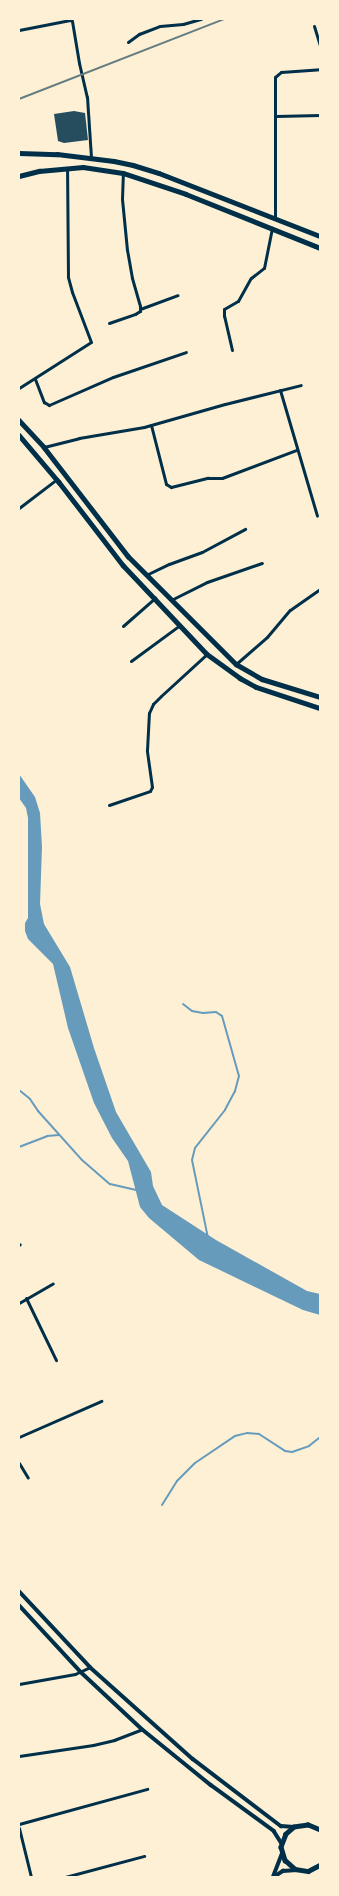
<!DOCTYPE html>
<style>
body{margin:0}
#map{position:relative;width:339px;height:1896px;overflow:hidden;background:#fdf0d5;font-family:Signika,sans-serif}
div>[style]{position:absolute}
.water>*{inset:0;background:#669bbc}
.stream>*{height:2px;margin:-1px;padding:0 1px;transform-origin:1px;border-radius:1px;background:#669bbc}
.building>*{inset:0;background:#264d5e}
.minor>*{height:3px;margin:-1.5px;padding:0 1.5px;transform-origin:1.5px;border-radius:1.5px;background:#003049}
.tertiary>*{height:3.5px;margin:-1.75px;padding:0 1.75px;transform-origin:1.75px;border-radius:1.75px;background:#003049}
.primary>*{height:4.5px;margin:-2.25px;padding:0 2.25px;transform-origin:2.25px;border-radius:2.25px;background:#003049}
.rail>*{height:2px;margin:-1px;padding:0 1px;transform-origin:1px;border-radius:1px;background:#657d81}
span{translate:-50% -50%;white-space:nowrap;text-align:center;line-height:1.15;-webkit-text-stroke:3.5px #fdf0d5;paint-order:stroke}
.frame{position:absolute;inset:0;border:20px solid #fdf0d5;pointer-events:none}
</style>
<div id="map">
<div class="water">
<i style="clip-path:polygon(19px 774px,35px 797px,40px 813px,42px 847px,40px 904px,44px 924px,70px 967px,94px 1048px,116px 1112px,151px 1172px,153px 1186px,162px 1205px,216px 1240px,307px 1291px,320px 1294px,320px 1315px,303px 1310px,199px 1260px,149px 1218px,140px 1207px,128px 1161px,112px 1138px,94px 1103px,68px 1028px,53px 964px,28px 939px,25px 931px,25px 923px,28px 918px,28px 818px,26px 808px,19px 798px)"></i>
</div>
<div class="stream">
<i style="left:183px;top:1004px;width:11px;rotate:38deg"></i>
<i style="left:192px;top:1011px;width:11px;rotate:10deg"></i>
<i style="left:203px;top:1013px;width:13px;rotate:-4deg"></i>
<i style="left:216px;top:1012px;width:7px;rotate:34deg"></i>
<i style="left:222px;top:1016px;width:62px;rotate:74.2deg"></i>
<i style="left:239px;top:1076px;width:16px;rotate:105deg"></i>
<i style="left:235px;top:1091px;width:21px;rotate:118deg"></i>
<i style="left:225px;top:1110px;width:48px;rotate:128.3deg"></i>
<i style="left:195px;top:1148px;width:12px;rotate:104deg"></i>
<i style="left:192px;top:1160px;width:80px;rotate:78.4deg"></i>
<i style="left:19px;top:1090px;width:14px;rotate:39deg"></i>
<i style="left:30px;top:1099px;width:14px;rotate:56deg"></i>
<i style="left:38px;top:1111px;width:66px;rotate:48.1deg"></i>
<i style="left:82px;top:1160px;width:37px;rotate:41deg"></i>
<i style="left:110px;top:1184px;width:28px;rotate:13deg"></i>
<i style="left:19px;top:1147px;width:30px;rotate:-21deg"></i>
<i style="left:47px;top:1136px;width:12px;rotate:-5deg"></i>
<i style="left:320px;top:1392px;width:15px;rotate:90deg"></i>
<i style="left:162px;top:1505px;width:28px;rotate:-58deg"></i>
<i style="left:177px;top:1481px;width:25px;rotate:-45deg"></i>
<i style="left:195px;top:1463px;width:48px;rotate:-34deg"></i>
<i style="left:235px;top:1436px;width:12px;rotate:-14deg"></i>
<i style="left:247px;top:1433px;width:12px;rotate:5deg"></i>
<i style="left:259px;top:1434px;width:31px;rotate:33deg"></i>
<i style="left:285px;top:1451px;width:7px;rotate:8deg"></i>
<i style="left:292px;top:1452px;width:18px;rotate:-19deg"></i>
<i style="left:309px;top:1446px;width:14px;rotate:-39deg"></i>
</div>
<div class="building">
<i style="clip-path:polygon(74px 111px,85px 113px,88px 140px,64px 143px,58px 141px,54px 114px)"></i>
</div>
<div class="minor">
<i style="left:314px;top:26px;width:21px;rotate:73deg"></i>
<i style="left:19px;top:30px;width:52px;rotate:-11.1deg"></i>
<i style="left:70px;top:20px;width:2px;rotate:27deg"></i>
<i style="left:72px;top:21px;width:43px;rotate:80.5deg"></i>
<i style="left:79px;top:63px;width:35px;rotate:77deg"></i>
<i style="left:87px;top:97px;width:61px;rotate:86.2deg"></i>
<i style="left:128px;top:42px;width:14px;rotate:-36deg"></i>
<i style="left:139px;top:34px;width:22px;rotate:-21deg"></i>
<i style="left:160px;top:26px;width:23px;rotate:-5deg"></i>
<i style="left:183px;top:24px;width:19px;rotate:-16deg"></i>
<i style="left:276px;top:116px;width:44px;rotate:-1.3deg"></i>
<i style="left:275px;top:219px;width:142px;rotate:-90deg"></i>
<i style="left:275px;top:77px;width:8px;rotate:-40deg"></i>
<i style="left:281px;top:72px;width:39px;rotate:-4deg"></i>
<i style="left:140px;top:309px;width:40px;rotate:-20.2deg"></i>
<i style="left:109px;top:323px;width:28px;rotate:-19deg"></i>
<i style="left:135px;top:314px;width:6px;rotate:-31deg"></i>
<i style="left:140px;top:311px;width:5px;rotate:-90deg"></i>
<i style="left:140px;top:306px;width:29px;rotate:-106deg"></i>
<i style="left:132px;top:278px;width:28px;rotate:-100deg"></i>
<i style="left:127px;top:250px;width:51px;rotate:-95.6deg"></i>
<i style="left:122px;top:199px;width:26px;rotate:-88deg"></i>
<i style="left:232px;top:350px;width:35px;rotate:-103deg"></i>
<i style="left:224px;top:316px;width:7px;rotate:-90deg"></i>
<i style="left:224px;top:309px;width:16px;rotate:-30deg"></i>
<i style="left:238px;top:301px;width:26px;rotate:-61deg"></i>
<i style="left:251px;top:278px;width:16px;rotate:-38deg"></i>
<i style="left:264px;top:268px;width:41px;rotate:-78.7deg"></i>
<i style="left:35px;top:379px;width:25px;rotate:69deg"></i>
<i style="left:44px;top:402px;width:6px;rotate:31deg"></i>
<i style="left:49px;top:405px;width:70px;rotate:-23.6deg"></i>
<i style="left:113px;top:377px;width:77px;rotate:-18.9deg"></i>
<i style="left:19px;top:388px;width:85px;rotate:-32.6deg"></i>
<i style="left:91px;top:342px;width:53px;rotate:-110.8deg"></i>
<i style="left:72px;top:292px;width:16px;rotate:-105deg"></i>
<i style="left:68px;top:277px;width:108px;rotate:-90.5deg"></i>
<i style="left:280px;top:390px;width:131px;rotate:73.6deg"></i>
<i style="left:151px;top:425px;width:61px;rotate:75.7deg"></i>
<i style="left:166px;top:484px;width:6px;rotate:31deg"></i>
<i style="left:171px;top:487px;width:38px;rotate:-14deg"></i>
<i style="left:208px;top:478px;width:14px"></i>
<i style="left:222px;top:478px;width:79px;rotate:-20.7deg"></i>
<i style="left:44px;top:447px;width:36px;rotate:-14deg"></i>
<i style="left:79px;top:438px;width:66px;rotate:-9.6deg"></i>
<i style="left:144px;top:427px;width:84px;rotate:-15.9deg"></i>
<i style="left:225px;top:404px;width:78px;rotate:-14deg"></i>
<i style="left:19px;top:508px;width:48px;rotate:-37.3deg"></i>
<i style="left:146px;top:575px;width:25px;rotate:-26deg"></i>
<i style="left:169px;top:564px;width:35px;rotate:-20deg"></i>
<i style="left:202px;top:552px;width:49px;rotate:-28.1deg"></i>
<i style="left:171px;top:600px;width:40px;rotate:-26.6deg"></i>
<i style="left:207px;top:582px;width:58px;rotate:-19.1deg"></i>
<i style="left:123px;top:626px;width:43px;rotate:-41.2deg"></i>
<i style="left:131px;top:661px;width:61px;rotate:-36.3deg"></i>
<i style="left:236px;top:664px;width:41px;rotate:-41.1deg"></i>
<i style="left:267px;top:637px;width:35px;rotate:-50deg"></i>
<i style="left:290px;top:610px;width:37px;rotate:-35deg"></i>
<i style="left:109px;top:805px;width:43px;rotate:-18.9deg"></i>
<i style="left:150px;top:791px;width:4px;rotate:-63deg"></i>
<i style="left:152px;top:787px;width:37px;rotate:-98deg"></i>
<i style="left:147px;top:750px;width:37px;rotate:-87deg"></i>
<i style="left:149px;top:713px;width:10px;rotate:-66deg"></i>
<i style="left:153px;top:704px;width:11px;rotate:-45deg"></i>
<i style="left:161px;top:696px;width:62px;rotate:-42.4deg"></i>
<i style="left:19px;top:1245px;width:1px;rotate:-45deg"></i>
<i style="left:26px;top:1298px;width:69px;rotate:64.2deg"></i>
<i style="left:19px;top:1303px;width:39px;rotate:-30deg"></i>
<i style="left:19px;top:1437px;width:90px;rotate:-23.7deg"></i>
<i style="left:19px;top:1463px;width:17px;rotate:59deg"></i>
<i style="left:19px;top:1684px;width:57px;rotate:-10.1deg"></i>
<i style="left:75px;top:1674px;width:17px;rotate:-25deg"></i>
<i style="left:19px;top:1756px;width:75px;rotate:-8.5deg"></i>
<i style="left:93px;top:1745px;width:22px;rotate:-13deg"></i>
<i style="left:114px;top:1740px;width:30px;rotate:-21deg"></i>
<i style="left:19px;top:1824px;width:133px;rotate:-15.3deg"></i>
<i style="left:19px;top:1828px;width:50px;rotate:76.2deg"></i>
<i style="left:65px;top:1877px;width:82px;rotate:-14.9deg"></i>
</div>
<div class="tertiary">
<i style="left:19px;top:1591px;width:104px;rotate:46.9deg"></i>
<i style="left:90px;top:1667px;width:138px;rotate:41.8deg"></i>
<i style="left:193px;top:1759px;width:111px;rotate:37.3deg"></i>
<i style="left:281px;top:1826px;width:13px;rotate:4deg"></i>
<i style="left:19px;top:1605px;width:91px;rotate:47.2deg"></i>
<i style="left:81px;top:1672px;width:83px;rotate:43.1deg"></i>
<i style="left:142px;top:1729px;width:89px;rotate:39.1deg"></i>
<i style="left:211px;top:1785px;width:78px;rotate:36.1deg"></i>
<i style="left:274px;top:1831px;width:15px;rotate:58deg"></i>
<i style="left:273px;top:1877px;width:25px;rotate:-69deg"></i>
<i style="left:274px;top:1877px;width:11px;rotate:-34deg"></i>
<i style="left:283px;top:1871px;width:14px;rotate:-4deg"></i>
</div>
<div class="primary">
<i style="left:19px;top:153px;width:38px;rotate:2deg"></i>
<i style="left:57px;top:154px;width:57px;rotate:7deg"></i>
<i style="left:114px;top:161px;width:19px;rotate:12deg"></i>
<i style="left:133px;top:165px;width:27px;rotate:17deg"></i>
<i style="left:159px;top:173px;width:173px;rotate:21.4deg"></i>
<i style="left:19px;top:176px;width:21px;rotate:-14deg"></i>
<i style="left:39px;top:171px;width:44px;rotate:-5.2deg"></i>
<i style="left:83px;top:167px;width:40px;rotate:8.5deg"></i>
<i style="left:123px;top:173px;width:66px;rotate:18.4deg"></i>
<i style="left:186px;top:194px;width:144px;rotate:21.9deg"></i>
<i style="left:19px;top:420px;width:37px;rotate:47deg"></i>
<i style="left:44px;top:447px;width:138px;rotate:52.4deg"></i>
<i style="left:128px;top:556px;width:153px;rotate:45deg"></i>
<i style="left:236px;top:664px;width:30px;rotate:30deg"></i>
<i style="left:262px;top:679px;width:61px;rotate:17.2deg"></i>
<i style="left:19px;top:435px;width:62px;rotate:49.6deg"></i>
<i style="left:59px;top:482px;width:105px;rotate:52.4deg"></i>
<i style="left:123px;top:565px;width:122px;rotate:46.7deg"></i>
<i style="left:207px;top:654px;width:41px;rotate:36deg"></i>
<i style="left:240px;top:678px;width:18px;rotate:29deg"></i>
<i style="left:256px;top:687px;width:67px;rotate:18.2deg"></i>
<i style="left:320px;top:1830px;width:13px;rotate:-157deg"></i>
<i style="left:308px;top:1825px;width:14px;rotate:172deg"></i>
<i style="left:294px;top:1827px;width:11px;rotate:139deg"></i>
<i style="left:286px;top:1834px;width:14px;rotate:111deg"></i>
<i style="left:281px;top:1847px;width:14px;rotate:73deg"></i>
<i style="left:285px;top:1860px;width:13px;rotate:42deg"></i>
<i style="left:295px;top:1869px;width:13px;rotate:9deg"></i>
<i style="left:308px;top:1871px;width:13px;rotate:-27deg"></i>
</div>
<div class="rail">
<i style="left:19px;top:99px;width:220px;rotate:-21.3deg"></i>
</div>
<div class="frame"></div>
</div>
